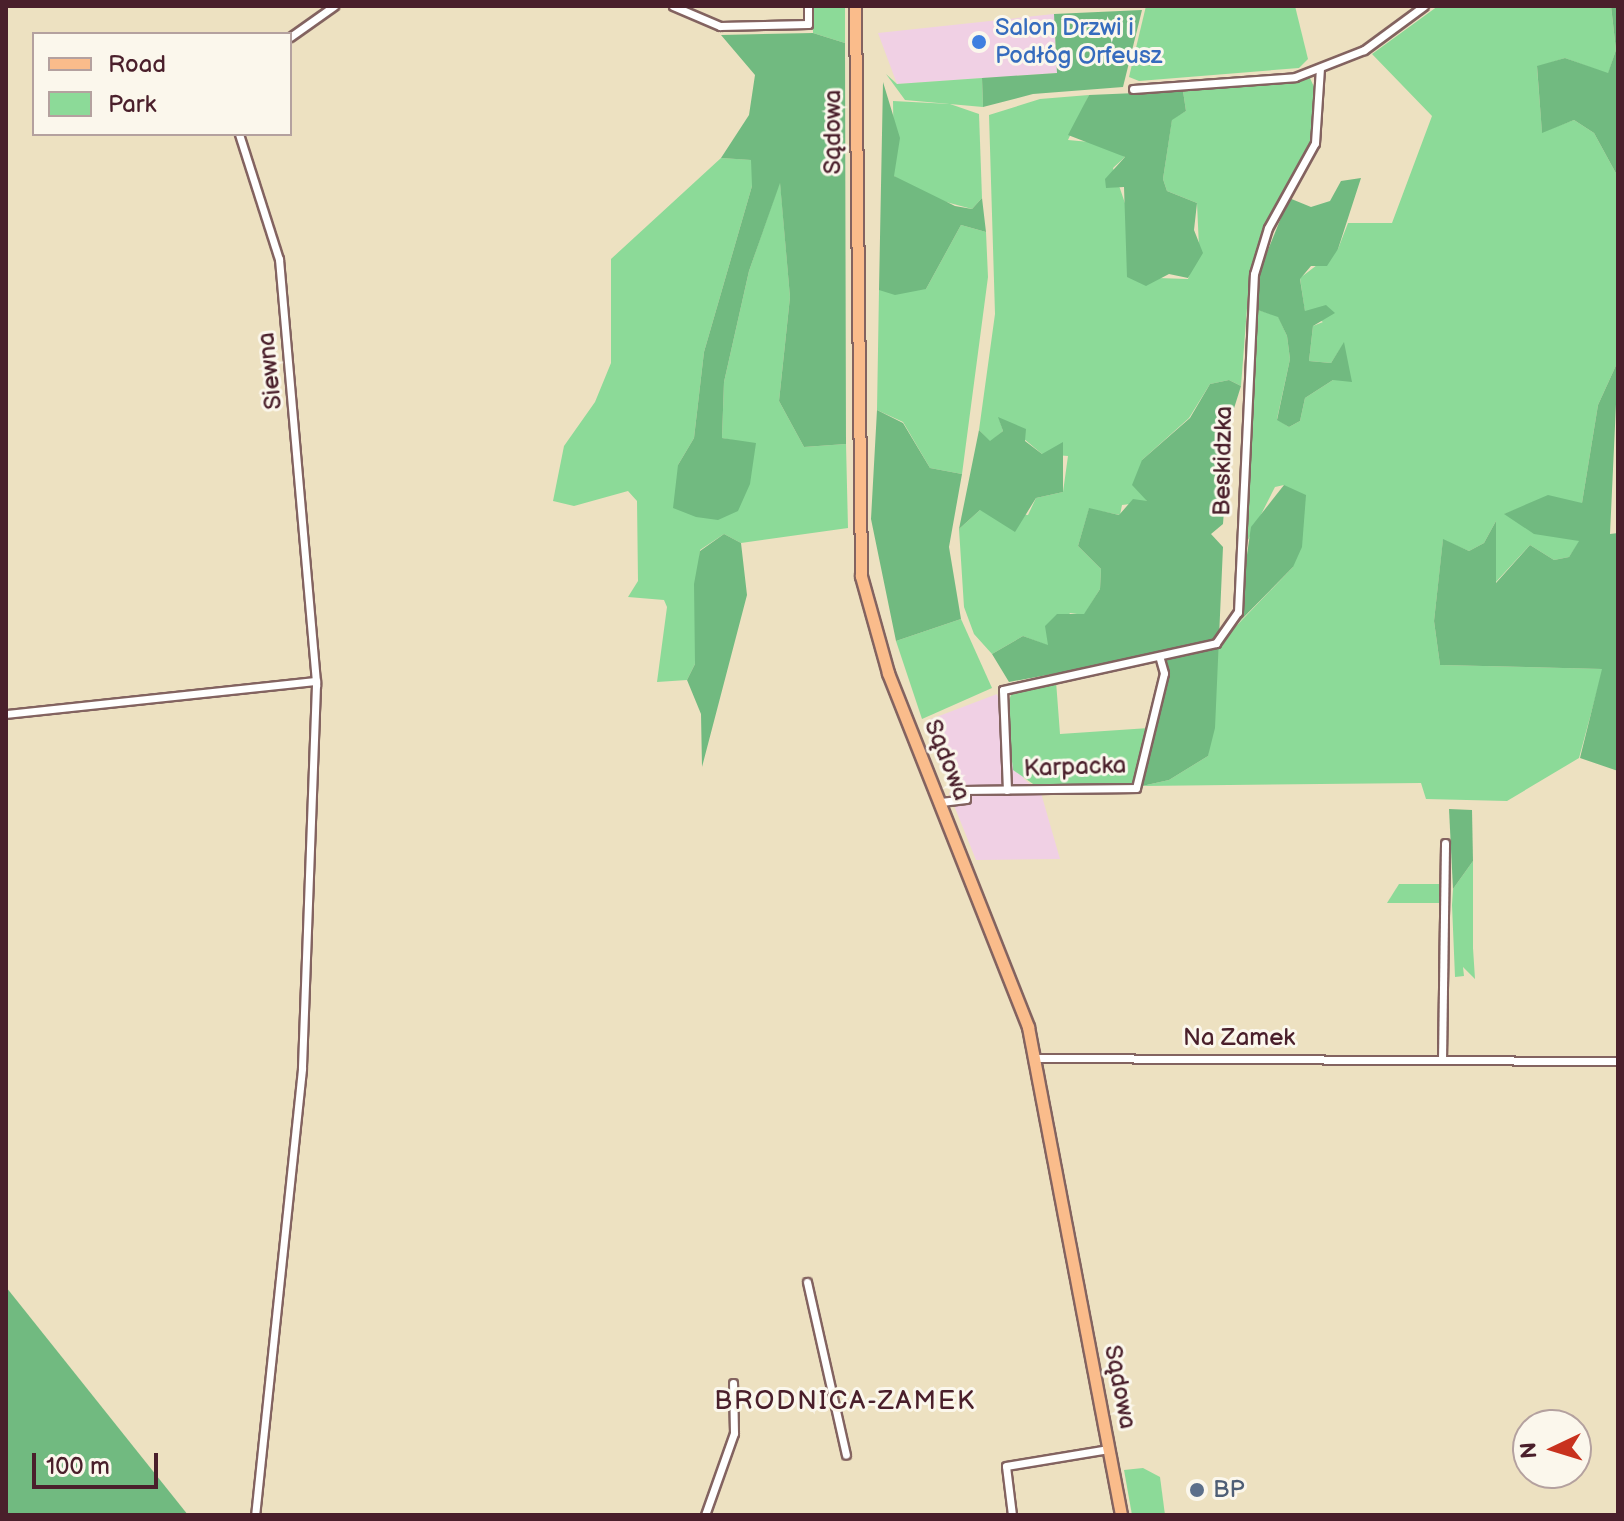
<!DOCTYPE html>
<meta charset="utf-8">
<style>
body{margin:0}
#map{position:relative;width:1624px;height:1521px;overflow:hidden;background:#ede1c1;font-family:"Balsamiq Sans",sans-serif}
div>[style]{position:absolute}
.built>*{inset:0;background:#f0d0e4}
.green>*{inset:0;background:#8cda98}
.forest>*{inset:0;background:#71ba80}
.roads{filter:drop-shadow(2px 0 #836360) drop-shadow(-2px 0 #836360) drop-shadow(0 2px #836360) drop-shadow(0 -2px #836360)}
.street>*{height:7px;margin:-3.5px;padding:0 3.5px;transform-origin:3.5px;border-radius:3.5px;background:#fff}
.primary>*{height:11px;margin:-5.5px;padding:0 5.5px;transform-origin:5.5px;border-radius:5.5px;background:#fabc8b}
.dots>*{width:22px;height:22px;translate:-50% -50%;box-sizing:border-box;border:4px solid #fbf7ec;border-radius:50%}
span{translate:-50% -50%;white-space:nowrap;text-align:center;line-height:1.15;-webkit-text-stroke:6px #fbf7ec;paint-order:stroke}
.shop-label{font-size:24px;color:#366cbe}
.left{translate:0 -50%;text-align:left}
.street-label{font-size:24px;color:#4a1f2b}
.service-label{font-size:24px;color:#4e5e75}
.neighbourhood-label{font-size:26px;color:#4a1f2b;letter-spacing:2px}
.frame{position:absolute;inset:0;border:8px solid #4a1f2b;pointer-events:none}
.legend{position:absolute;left:32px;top:32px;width:260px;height:104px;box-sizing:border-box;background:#fbf7ec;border:2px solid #b4a19f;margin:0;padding:10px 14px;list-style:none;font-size:24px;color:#4a1f2b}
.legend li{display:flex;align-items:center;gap:16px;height:40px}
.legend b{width:40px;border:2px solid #b4a19f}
.north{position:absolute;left:1512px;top:1409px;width:80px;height:80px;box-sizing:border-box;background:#fbf7ec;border:2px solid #b4a19f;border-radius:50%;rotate:266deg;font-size:22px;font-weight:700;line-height:32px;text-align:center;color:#4a1f2b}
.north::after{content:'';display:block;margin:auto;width:28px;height:36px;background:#c8321e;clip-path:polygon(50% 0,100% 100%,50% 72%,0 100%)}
.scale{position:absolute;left:32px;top:1453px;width:126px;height:36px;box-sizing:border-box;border:4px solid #4a1f2b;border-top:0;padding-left:10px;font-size:24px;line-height:28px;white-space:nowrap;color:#4a1f2b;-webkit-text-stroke:6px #fbf7ec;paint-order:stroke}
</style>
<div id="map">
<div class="built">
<i style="clip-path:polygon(1054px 14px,1057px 73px,897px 84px,878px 33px)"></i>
<i style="clip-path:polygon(997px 694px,1024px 779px,1041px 793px,1060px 859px,976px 860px,949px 793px,958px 788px,931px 719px)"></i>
</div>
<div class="green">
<i style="clip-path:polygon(813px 6px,845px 6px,845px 43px,813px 33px)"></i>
<i style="clip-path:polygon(1146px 6px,1295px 6px,1308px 59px,1299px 68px,1139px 81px,1129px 77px)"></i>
<i style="clip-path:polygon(1438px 6px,1611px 6px,1616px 50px,1608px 74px,1565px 58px,1537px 67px,1542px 132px,1574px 120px,1594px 133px,1618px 177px,1618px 361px,1598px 405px,1582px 503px,1527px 505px,1505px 514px,1580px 541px,1569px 557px,1554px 560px,1530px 545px,1495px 583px,1496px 521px,1484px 543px,1469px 551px,1443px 540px,1434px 621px,1440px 665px,1603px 669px,1579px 758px,1507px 801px,1426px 799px,1421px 783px,1142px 786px,1169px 780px,1208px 756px,1217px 646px,1293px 567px,1284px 485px,1275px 487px,1246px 544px,1243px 473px,1255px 309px,1278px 316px,1287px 336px,1290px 359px,1277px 419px,1289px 427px,1300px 421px,1305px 398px,1333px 380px,1344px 343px,1331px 363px,1309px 361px,1313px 326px,1323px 322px,1305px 312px,1300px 278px,1338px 249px,1348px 223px,1392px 223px,1432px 116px,1372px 54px)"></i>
<i style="clip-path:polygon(886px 74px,897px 84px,982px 78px,983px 107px,905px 100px)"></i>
<i style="clip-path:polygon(1309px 76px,1316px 91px,1314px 137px,1268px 220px,1248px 295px,1241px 386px,1229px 380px,1210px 384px,1189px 418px,1142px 460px,1147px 502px,1122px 505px,1120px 515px,1089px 509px,1078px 546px,1101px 569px,1100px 589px,1084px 615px,1070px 613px,1049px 646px,1023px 636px,992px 654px,974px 634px,964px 607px,959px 529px,980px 510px,1028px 515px,1036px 498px,1063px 492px,1068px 456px,1042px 454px,999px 418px,1003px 431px,990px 442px,979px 430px,995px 314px,989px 115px,1040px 99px,1089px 95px,1068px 140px,1101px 143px,1125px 157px,1113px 168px,1129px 215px,1127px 277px,1188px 279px,1199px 248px,1197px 203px,1167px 191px,1163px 179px,1172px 119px,1186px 111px,1183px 91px)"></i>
<i style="clip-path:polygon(893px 101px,950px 104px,979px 114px,982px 198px,972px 209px,920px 195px,894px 176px)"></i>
<i style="clip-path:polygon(721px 158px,752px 160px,752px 186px,704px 352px,694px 438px,678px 465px,732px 440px,722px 438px,724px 382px,749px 271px,780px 181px,790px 297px,779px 401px,804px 447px,846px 444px,848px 528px,741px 543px,724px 534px,700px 550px,695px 664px,687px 680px,657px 682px,667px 607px,664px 600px,628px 597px,638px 581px,637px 501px,628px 491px,574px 506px,553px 501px,564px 446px,595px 402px,611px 363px,611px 259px)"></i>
<i style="clip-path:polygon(961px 225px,986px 232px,988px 277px,962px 474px,930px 468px,903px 422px,877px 410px,879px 290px,926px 289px)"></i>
<i style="clip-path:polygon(961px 619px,992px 688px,922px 719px,896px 641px)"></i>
<i style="clip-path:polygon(1056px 681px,1060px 734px,1149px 728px,1136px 783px,1036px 786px,1013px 770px,1006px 709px,1012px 692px)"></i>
<i style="clip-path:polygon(1473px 861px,1473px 948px,1475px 979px,1463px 967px,1464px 976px,1455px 977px,1452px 905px,1453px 889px)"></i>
<i style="clip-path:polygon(1399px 884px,1441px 884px,1441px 903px,1387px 903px)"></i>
<i style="clip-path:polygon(1143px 1468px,1160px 1477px,1165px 1515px,1132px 1515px,1124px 1470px)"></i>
</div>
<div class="forest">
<i style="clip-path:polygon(1611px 6px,1618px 6px,1618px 177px,1594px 133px,1574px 120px,1542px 133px,1537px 66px,1565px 58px,1608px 73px,1616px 50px)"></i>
<i style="clip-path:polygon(1142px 10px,1123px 87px,1033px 94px,983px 107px,982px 78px,1057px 73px,1054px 14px)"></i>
<i style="clip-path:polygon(813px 33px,845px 43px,846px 444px,804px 447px,779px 401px,790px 297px,780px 183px,749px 271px,724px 382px,722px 438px,756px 443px,750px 484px,738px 511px,718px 520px,696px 517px,673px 508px,678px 465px,694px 438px,704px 352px,752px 186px,751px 160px,721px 158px,749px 115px,755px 75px,721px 35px)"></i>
<i style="clip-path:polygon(883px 82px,900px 138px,894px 176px,955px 206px,972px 209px,982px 198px,986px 232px,961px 225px,926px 289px,895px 295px,879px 290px)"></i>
<i style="clip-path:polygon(1183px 91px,1186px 111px,1172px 120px,1163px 179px,1167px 191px,1197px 203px,1194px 230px,1203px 253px,1188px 278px,1169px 274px,1146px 286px,1127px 277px,1124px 187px,1106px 188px,1105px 179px,1125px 157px,1068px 135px,1089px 95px)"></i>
<i style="clip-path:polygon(1361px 178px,1338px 249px,1327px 266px,1311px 266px,1300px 279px,1305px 311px,1326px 305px,1335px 313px,1313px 326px,1309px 361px,1331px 363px,1344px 342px,1352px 382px,1333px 380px,1305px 398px,1300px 421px,1289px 427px,1277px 420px,1290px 359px,1287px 336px,1278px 317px,1255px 309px,1257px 277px,1289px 198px,1311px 207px,1330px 201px,1341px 181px)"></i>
<i style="clip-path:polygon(1618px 361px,1610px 534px,1618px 533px,1618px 771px,1580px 758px,1602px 669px,1440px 665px,1434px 621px,1443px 539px,1469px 551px,1484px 543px,1496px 521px,1496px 583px,1530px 545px,1554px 560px,1569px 557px,1579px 541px,1534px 534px,1504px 514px,1548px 495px,1582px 503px,1598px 405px)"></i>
<i style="clip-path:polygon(1229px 380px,1241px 386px,1231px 418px,1223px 524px,1211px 534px,1223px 547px,1215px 728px,1208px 756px,1169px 780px,1142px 786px,1167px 670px,1161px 654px,1009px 682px,992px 654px,1023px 636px,1048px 645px,1045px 626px,1057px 614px,1084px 614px,1100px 589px,1101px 569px,1078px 546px,1089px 508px,1119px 515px,1133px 499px,1147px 501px,1132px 485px,1142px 460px,1190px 418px,1210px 384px)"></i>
<i style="clip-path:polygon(877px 410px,903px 423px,930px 468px,962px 474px,949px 547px,961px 619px,896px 641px,871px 519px)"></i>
<i style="clip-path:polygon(998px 417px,1026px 429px,1025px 441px,1042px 454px,1063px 442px,1063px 492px,1036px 498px,1015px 532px,980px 510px,959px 529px,979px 430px,990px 441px,1003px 431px)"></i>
<i style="clip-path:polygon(1284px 485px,1306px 495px,1302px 547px,1293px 567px,1237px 624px,1251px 527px)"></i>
<i style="clip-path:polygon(724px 534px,741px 543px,747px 595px,702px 767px,701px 714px,687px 680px,695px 664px,694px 584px,700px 551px)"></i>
<i style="clip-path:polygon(1449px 809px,1472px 810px,1473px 861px,1453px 889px)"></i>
<i style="clip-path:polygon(6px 1287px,188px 1515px,6px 1515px)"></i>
</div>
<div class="roads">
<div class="street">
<i style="left:673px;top:6px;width:51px;rotate:23.1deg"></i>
<i style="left:720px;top:26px;width:88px;rotate:-1.3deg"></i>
<i style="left:808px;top:24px;width:18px;rotate:-90deg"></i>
<i style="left:290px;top:37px;width:54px;rotate:-35.2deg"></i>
<i style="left:1133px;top:89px;width:162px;rotate:-4.2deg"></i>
<i style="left:1295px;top:77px;width:74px;rotate:-21.4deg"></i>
<i style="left:1364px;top:50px;width:74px;rotate:-36.3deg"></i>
<i style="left:239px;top:134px;width:131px;rotate:72.3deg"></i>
<i style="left:279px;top:259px;width:428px;rotate:85deg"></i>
<i style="left:316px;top:685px;width:384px;rotate:92.1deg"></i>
<i style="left:302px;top:1069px;width:448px;rotate:96deg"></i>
<i style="left:6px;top:714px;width:312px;rotate:-6.1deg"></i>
<i style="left:1007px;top:790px;width:100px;rotate:-92.3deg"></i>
<i style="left:1003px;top:690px;width:218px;rotate:-12.4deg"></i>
<i style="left:1216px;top:643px;width:38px;rotate:-55deg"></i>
<i style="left:1238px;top:612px;width:338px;rotate:-87.3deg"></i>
<i style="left:1254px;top:274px;width:48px;rotate:-73.1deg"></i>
<i style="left:1268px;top:228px;width:97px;rotate:-61.1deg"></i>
<i style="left:1315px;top:143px;width:75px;rotate:-86.2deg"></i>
<i style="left:941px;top:802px;width:25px;rotate:-7deg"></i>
<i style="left:966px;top:799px;width:9px;rotate:-90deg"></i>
<i style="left:966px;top:790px;width:170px;rotate:-0.7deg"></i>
<i style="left:1136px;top:788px;width:118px;rotate:-76.3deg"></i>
<i style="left:1164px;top:673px;width:15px;rotate:-106deg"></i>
<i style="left:1036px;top:1058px;width:582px;rotate:0.3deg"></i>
<i style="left:1442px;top:1060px;width:217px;rotate:-89.2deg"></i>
<i style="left:807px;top:1282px;width:177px;rotate:77.3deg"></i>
<i style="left:705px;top:1515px;width:87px;rotate:-70.5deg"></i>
<i style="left:734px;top:1433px;width:50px;rotate:-91.1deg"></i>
<i style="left:1012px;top:1515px;width:49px;rotate:-97deg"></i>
<i style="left:1006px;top:1466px;width:104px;rotate:-9.4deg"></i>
</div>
<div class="primary">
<i style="left:855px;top:6px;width:570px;rotate:89.4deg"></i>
<i style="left:861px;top:576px;width:101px;rotate:74.4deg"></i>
<i style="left:888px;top:673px;width:381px;rotate:68.4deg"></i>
<i style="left:1028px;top:1027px;width:497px;rotate:79.2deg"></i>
</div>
</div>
<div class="dots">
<i style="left:979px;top:42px;background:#3f7fe0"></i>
<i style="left:1197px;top:1490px;background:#5c6f8a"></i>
</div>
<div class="shop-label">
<span class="left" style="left:995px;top:42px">Salon Drzwi i<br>Podłóg Orfeusz</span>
</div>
<div class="street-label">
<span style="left:833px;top:132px;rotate:-90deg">Sądowa</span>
<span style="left:270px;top:371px;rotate:-96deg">Siewna</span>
<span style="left:1223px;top:461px;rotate:-89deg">Beskidzka</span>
<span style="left:947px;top:760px;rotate:68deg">Sądowa</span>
<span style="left:1075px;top:767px;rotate:-2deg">Karpacka</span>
<span style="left:1239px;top:1038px">Na Zamek</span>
<span style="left:1120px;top:1387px;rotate:79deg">Sądowa</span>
</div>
<div class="service-label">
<span class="left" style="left:1213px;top:1490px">BP</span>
</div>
<div class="neighbourhood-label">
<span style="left:845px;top:1402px">BRODNICA-ZAMEK</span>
</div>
<div class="frame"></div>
<ul class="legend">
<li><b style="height:10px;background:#fabc8b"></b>Road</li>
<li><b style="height:22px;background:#8cda98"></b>Park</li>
</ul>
<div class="north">N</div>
<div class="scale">100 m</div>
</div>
